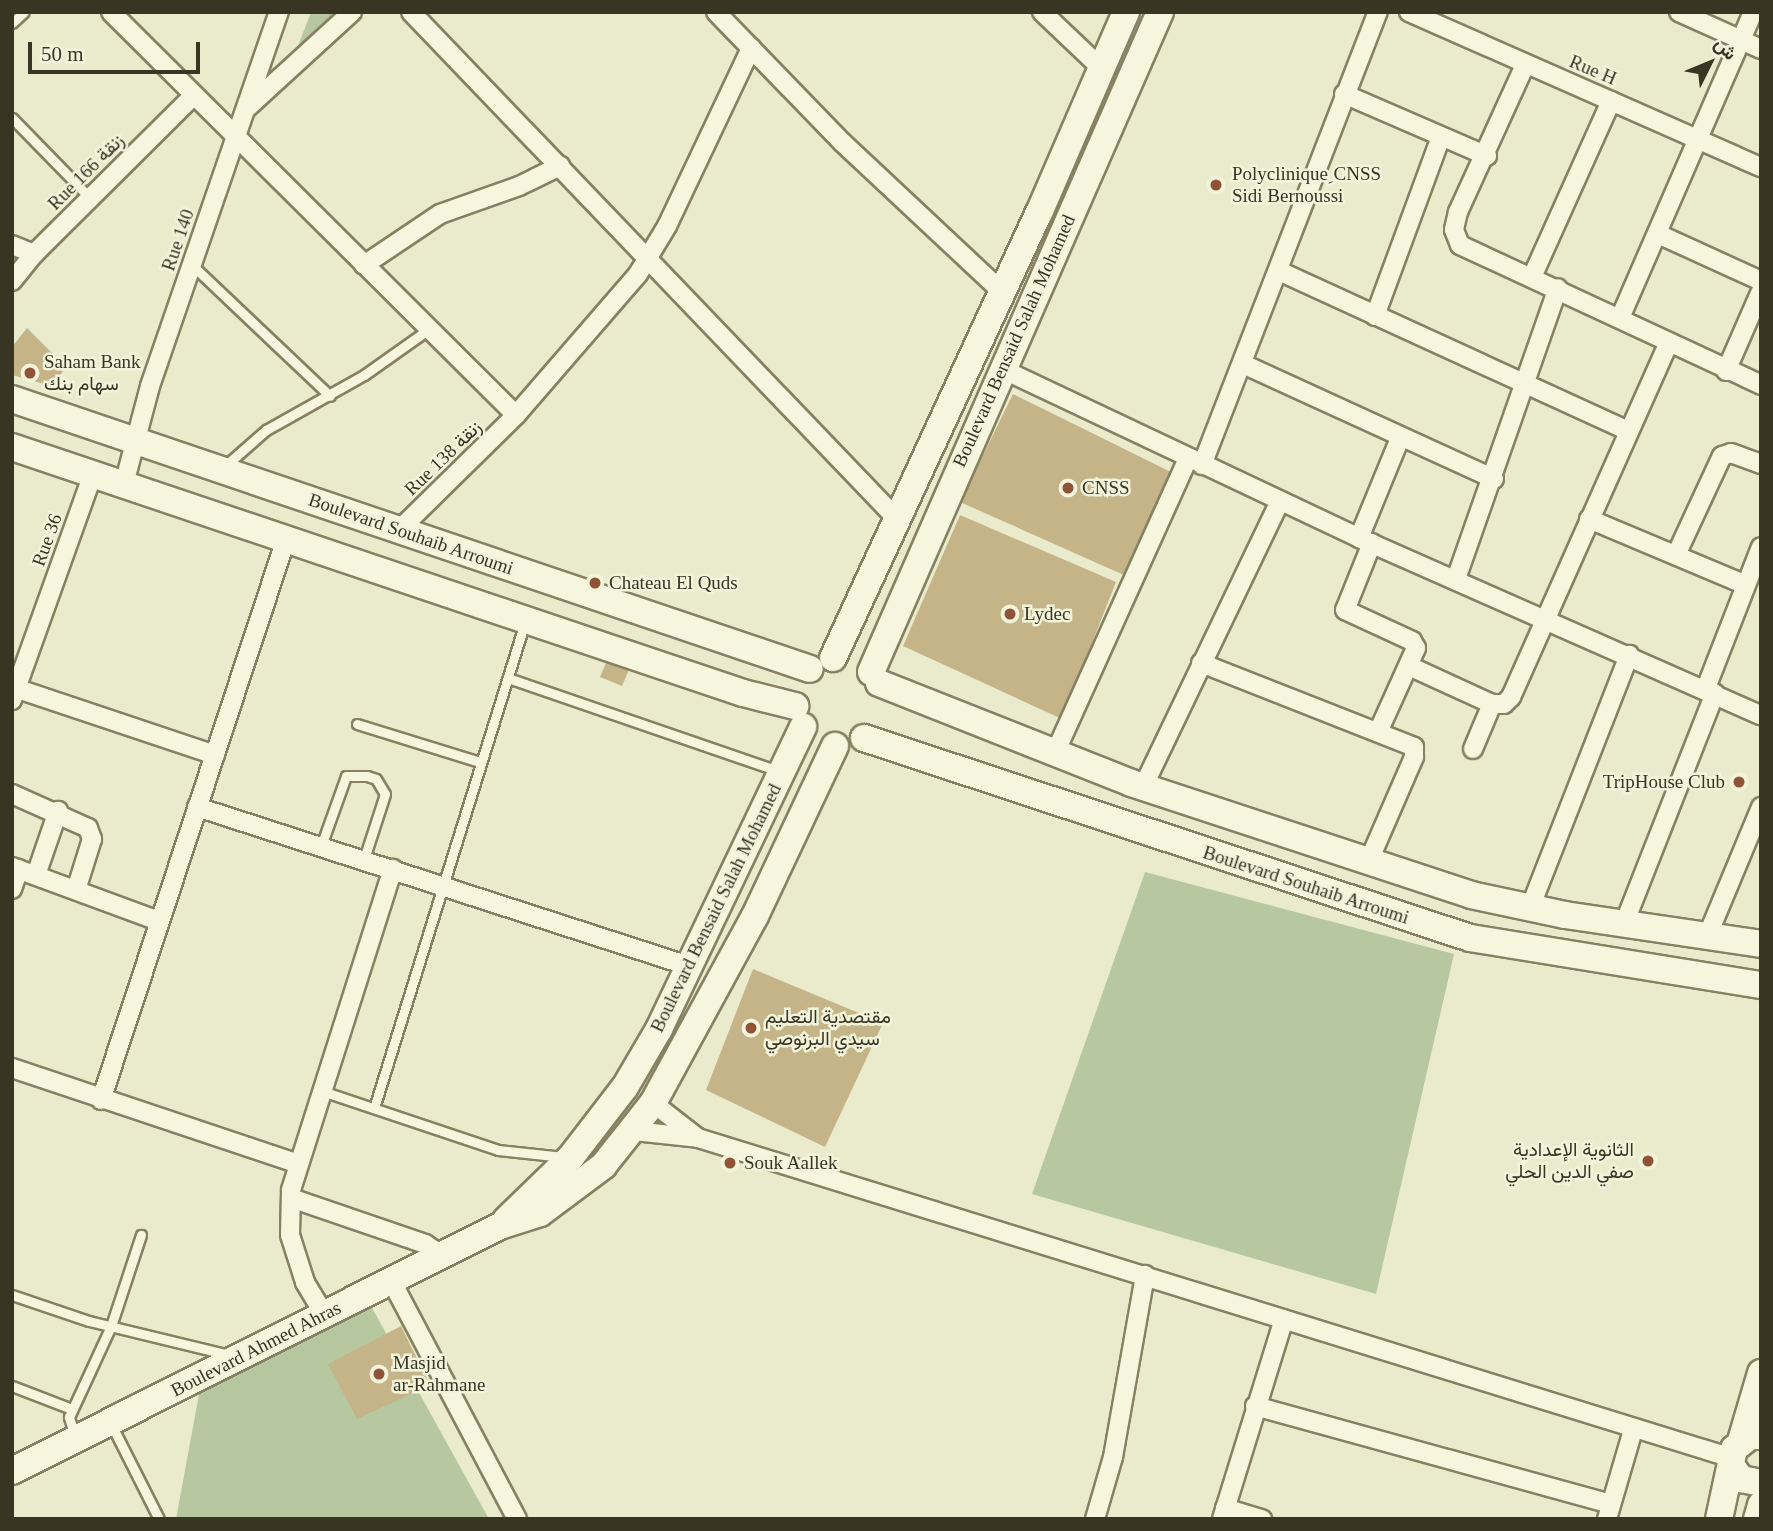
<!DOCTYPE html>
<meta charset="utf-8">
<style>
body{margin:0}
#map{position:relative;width:1773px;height:1531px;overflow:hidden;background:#eaebcc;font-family:"Times New Roman",Vazirmatn,serif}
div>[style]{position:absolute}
.green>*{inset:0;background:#b7c8a1}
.building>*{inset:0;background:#c5b487}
.roads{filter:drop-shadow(2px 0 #868162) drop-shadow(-2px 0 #868162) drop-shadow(0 2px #868162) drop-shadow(0 -2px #868162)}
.lane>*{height:9px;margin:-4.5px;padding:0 4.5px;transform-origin:4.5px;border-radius:4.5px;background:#f6f6df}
.street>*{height:18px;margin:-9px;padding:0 9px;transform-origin:9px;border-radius:9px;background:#f6f6df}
.secondary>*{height:26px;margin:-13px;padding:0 13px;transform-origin:13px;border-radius:13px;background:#f6f6df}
.dots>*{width:19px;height:19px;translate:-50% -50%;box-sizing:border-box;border:4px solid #f2f3db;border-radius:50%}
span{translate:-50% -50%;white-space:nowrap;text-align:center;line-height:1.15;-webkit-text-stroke:5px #f2f3db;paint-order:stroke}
.street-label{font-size:19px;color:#393523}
.poi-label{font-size:19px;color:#393523}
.left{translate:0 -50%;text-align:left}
.right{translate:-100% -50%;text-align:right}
.frame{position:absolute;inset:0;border:14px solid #393523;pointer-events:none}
.north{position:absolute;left:1675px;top:28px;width:70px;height:70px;-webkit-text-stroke:5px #f2f3db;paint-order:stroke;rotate:47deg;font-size:19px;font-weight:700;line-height:28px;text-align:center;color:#393523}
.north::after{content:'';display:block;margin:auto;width:24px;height:32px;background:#393523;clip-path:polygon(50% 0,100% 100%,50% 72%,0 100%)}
.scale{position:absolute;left:28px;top:42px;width:172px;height:32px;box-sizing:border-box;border:4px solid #393523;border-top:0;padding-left:9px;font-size:21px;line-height:24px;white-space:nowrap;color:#393523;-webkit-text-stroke:5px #f2f3db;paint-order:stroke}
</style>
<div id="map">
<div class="green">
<i style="clip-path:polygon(311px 12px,343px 12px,292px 62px)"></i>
<i style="clip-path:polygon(1145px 872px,1454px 954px,1376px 1294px,1032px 1194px)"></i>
<i style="clip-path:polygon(366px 1297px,489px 1519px,176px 1519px,202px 1378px)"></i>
</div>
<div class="building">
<i style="clip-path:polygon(27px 328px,65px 366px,55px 387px,12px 375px,12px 347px)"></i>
<i style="clip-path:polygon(1013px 394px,1175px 474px,1126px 576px,960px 502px)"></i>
<i style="clip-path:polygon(960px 515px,1116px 582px,1062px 719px,903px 646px)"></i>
<i style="clip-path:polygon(611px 651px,633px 660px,622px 686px,600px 677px)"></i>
<i style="clip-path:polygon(753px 969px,883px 1023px,825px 1147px,706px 1090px)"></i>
<i style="clip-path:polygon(401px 1326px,430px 1385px,357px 1419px,328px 1364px)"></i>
</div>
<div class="roads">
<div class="lane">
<i style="left:12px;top:23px;width:16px;rotate:-43deg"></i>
<i style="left:12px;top:118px;width:112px;rotate:45.7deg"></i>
<i style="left:192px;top:265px;width:190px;rotate:43.5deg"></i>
<i style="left:225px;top:466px;width:55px;rotate:-41.3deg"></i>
<i style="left:266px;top:430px;width:112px;rotate:-29.3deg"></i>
<i style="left:364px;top:375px;width:80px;rotate:-35.3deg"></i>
<i style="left:508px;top:678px;width:286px;rotate:19deg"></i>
<i style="left:357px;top:724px;width:129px;rotate:17.2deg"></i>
<i style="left:321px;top:846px;width:74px;rotate:-70.3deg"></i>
<i style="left:346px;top:776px;width:21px"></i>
<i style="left:367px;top:776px;width:9px;rotate:18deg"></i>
<i style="left:376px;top:779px;width:17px;rotate:59deg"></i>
<i style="left:385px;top:794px;width:68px;rotate:107.9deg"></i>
<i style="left:322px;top:1091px;width:186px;rotate:18.5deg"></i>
<i style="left:498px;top:1150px;width:66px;rotate:6.1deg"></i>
<i style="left:374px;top:1108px;width:509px;rotate:-72.74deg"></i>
<i style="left:12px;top:1295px;width:81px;rotate:18.7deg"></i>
<i style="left:89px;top:1321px;width:145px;rotate:13.6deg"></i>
<i style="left:12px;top:1386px;width:64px;rotate:21deg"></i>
<i style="left:111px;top:1424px;width:106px;rotate:63.2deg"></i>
<i style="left:75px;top:1436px;width:20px;rotate:-108deg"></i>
<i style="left:69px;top:1417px;width:100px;rotate:-65.2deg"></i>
<i style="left:111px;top:1326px;width:96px;rotate:-71.8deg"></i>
</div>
<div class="street">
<i style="left:111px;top:12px;width:571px;rotate:44.86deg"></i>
<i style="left:411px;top:12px;width:704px;rotate:46.21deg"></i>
<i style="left:716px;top:12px;width:182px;rotate:45.9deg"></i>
<i style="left:843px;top:143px;width:218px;rotate:43.1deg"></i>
<i style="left:1042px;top:12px;width:80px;rotate:43.5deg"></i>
<i style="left:1409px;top:12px;width:385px;rotate:23.8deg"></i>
<i style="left:1679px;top:12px;width:90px;rotate:24.3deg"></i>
<i style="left:1525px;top:65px;width:162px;rotate:114.5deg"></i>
<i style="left:1458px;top:212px;width:18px;rotate:103deg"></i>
<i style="left:1454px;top:230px;width:16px;rotate:68deg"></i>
<i style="left:1460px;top:245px;width:332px;rotate:24.9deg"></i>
<i style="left:1344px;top:94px;width:156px;rotate:23.4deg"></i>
<i style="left:248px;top:107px;width:141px;rotate:-42.4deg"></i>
<i style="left:1658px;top:234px;width:113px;rotate:24.5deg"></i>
<i style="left:12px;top:245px;width:24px;rotate:22deg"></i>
<i style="left:364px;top:265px;width:92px;rotate:-33.9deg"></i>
<i style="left:440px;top:214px;width:84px;rotate:-19.5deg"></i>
<i style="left:519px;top:186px;width:46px;rotate:-26deg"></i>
<i style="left:1279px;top:271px;width:384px;rotate:24.6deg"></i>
<i style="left:1532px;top:277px;width:193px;rotate:-65.8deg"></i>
<i style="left:12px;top:281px;width:35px;rotate:-51deg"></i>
<i style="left:34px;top:254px;width:224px;rotate:-44.8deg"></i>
<i style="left:1375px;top:316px;width:191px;rotate:-69.8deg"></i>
<i style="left:1620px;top:318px;width:334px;rotate:-66.5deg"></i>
<i style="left:1243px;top:364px;width:276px;rotate:24.6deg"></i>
<i style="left:1002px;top:369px;width:395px;rotate:25.3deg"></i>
<i style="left:1359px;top:538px;width:439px;rotate:23.8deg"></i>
<i style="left:1726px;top:371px;width:87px;rotate:-66.4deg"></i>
<i style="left:1202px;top:465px;width:486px;rotate:-68.8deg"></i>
<i style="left:124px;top:484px;width:101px;rotate:-75.1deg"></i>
<i style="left:150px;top:386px;width:396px;rotate:-71deg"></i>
<i style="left:1589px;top:519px;width:170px;rotate:22.8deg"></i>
<i style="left:399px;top:530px;width:164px;rotate:-44.5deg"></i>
<i style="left:516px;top:415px;width:186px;rotate:-49.1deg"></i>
<i style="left:638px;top:274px;width:56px;rotate:-58.9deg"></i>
<i style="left:667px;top:226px;width:197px;rotate:-64.7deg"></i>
<i style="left:1359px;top:538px;width:108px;rotate:-67.7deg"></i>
<i style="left:1372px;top:543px;width:72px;rotate:111.9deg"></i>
<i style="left:1345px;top:610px;width:74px;rotate:24.8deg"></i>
<i style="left:1412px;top:641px;width:8px;rotate:60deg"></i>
<i style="left:1416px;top:648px;width:90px;rotate:114.3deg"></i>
<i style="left:1676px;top:555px;width:109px;rotate:-65.1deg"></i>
<i style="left:1722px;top:456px;width:9px;rotate:-18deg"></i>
<i style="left:1731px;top:453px;width:32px;rotate:20deg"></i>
<i style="left:1456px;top:579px;width:308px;rotate:-70.7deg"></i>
<i style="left:1201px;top:663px;width:229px;rotate:21.5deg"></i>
<i style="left:1414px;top:747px;width:10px;rotate:90deg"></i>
<i style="left:1414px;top:757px;width:116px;rotate:113.5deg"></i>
<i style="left:1409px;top:666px;width:91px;rotate:24.6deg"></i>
<i style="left:1492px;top:704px;width:12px"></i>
<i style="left:1504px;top:704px;width:10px;rotate:-45deg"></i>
<i style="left:1511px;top:697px;width:385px;rotate:-66deg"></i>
<i style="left:12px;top:687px;width:214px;rotate:18.5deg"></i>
<i style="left:1706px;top:688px;width:151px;rotate:-68.7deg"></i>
<i style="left:12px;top:700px;width:240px;rotate:-70.3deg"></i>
<i style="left:1473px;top:749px;width:49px;rotate:-67.1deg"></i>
<i style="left:1055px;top:753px;width:324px;rotate:-65.7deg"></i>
<i style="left:1143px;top:787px;width:317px;rotate:-64.4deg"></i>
<i style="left:12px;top:794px;width:83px;rotate:24.1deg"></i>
<i style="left:88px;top:828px;width:12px;rotate:70deg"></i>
<i style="left:92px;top:839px;width:53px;rotate:107.4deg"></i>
<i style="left:197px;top:807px;width:517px;rotate:17.91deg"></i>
<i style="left:12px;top:867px;width:157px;rotate:20.2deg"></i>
<i style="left:36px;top:875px;width:68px;rotate:-71deg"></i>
<i style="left:12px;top:889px;width:21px;rotate:-71deg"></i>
<i style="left:1530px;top:908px;width:272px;rotate:-68.6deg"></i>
<i style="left:1624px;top:924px;width:248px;rotate:-68.5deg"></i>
<i style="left:1707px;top:937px;width:141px;rotate:-67.4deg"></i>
<i style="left:12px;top:1068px;width:299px;rotate:18.5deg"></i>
<i style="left:101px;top:1100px;width:591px;rotate:-71.75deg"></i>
<i style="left:653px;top:1103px;width:57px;rotate:37.9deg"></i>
<i style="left:634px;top:1131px;width:64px;rotate:6.2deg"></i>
<i style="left:698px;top:1138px;width:1082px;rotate:17.2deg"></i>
<i style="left:291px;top:1198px;width:142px;rotate:18.9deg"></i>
<i style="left:425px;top:1244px;width:22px;rotate:34deg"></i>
<i style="left:392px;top:1282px;width:268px;rotate:62.2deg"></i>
<i style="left:324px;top:1314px;width:37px;rotate:-121deg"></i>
<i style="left:305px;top:1282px;width:49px;rotate:-107.7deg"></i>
<i style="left:290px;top:1235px;width:45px;rotate:-88.7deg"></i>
<i style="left:291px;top:1190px;width:337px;rotate:-72.4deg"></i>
<i style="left:1255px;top:1406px;width:369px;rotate:15.4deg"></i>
<i style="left:1225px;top:1508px;width:39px;rotate:17deg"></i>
<i style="left:1095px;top:1519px;width:65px;rotate:-73.8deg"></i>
<i style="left:1113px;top:1457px;width:185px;rotate:-80deg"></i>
<i style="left:1222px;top:1519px;width:209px;rotate:-72.8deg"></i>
<i style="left:1607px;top:1519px;width:93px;rotate:-73.7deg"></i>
</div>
<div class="secondary">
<i style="left:12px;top:399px;width:842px;rotate:18.69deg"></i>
<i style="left:12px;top:447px;width:771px;rotate:18.6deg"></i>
<i style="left:743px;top:693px;width:54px;rotate:14deg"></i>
<i style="left:833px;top:658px;width:490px;rotate:-65.2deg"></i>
<i style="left:1039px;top:213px;width:219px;rotate:-66.6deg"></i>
<i style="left:871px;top:672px;width:721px;rotate:-66.35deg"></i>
<i style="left:879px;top:683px;width:271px;rotate:21.6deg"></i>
<i style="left:1131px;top:783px;width:358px;rotate:18.2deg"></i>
<i style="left:1471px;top:895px;width:96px;rotate:12deg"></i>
<i style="left:1565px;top:915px;width:198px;rotate:8.4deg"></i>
<i style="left:864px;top:738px;width:638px;rotate:18.26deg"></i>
<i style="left:1470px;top:938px;width:295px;rotate:9.2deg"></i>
<i style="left:506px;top:1220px;width:91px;rotate:-44.1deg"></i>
<i style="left:571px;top:1157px;width:88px;rotate:-52.4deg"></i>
<i style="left:625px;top:1087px;width:67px;rotate:-59.6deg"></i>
<i style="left:659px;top:1029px;width:335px;rotate:-64.5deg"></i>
<i style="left:1741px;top:1441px;width:71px;rotate:-73.6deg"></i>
<i style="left:1733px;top:1468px;width:14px;rotate:54deg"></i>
<i style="left:1741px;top:1479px;width:20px;rotate:11deg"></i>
<i style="left:12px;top:1471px;width:546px;rotate:-26.66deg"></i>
<i style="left:500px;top:1226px;width:42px;rotate:-18deg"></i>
<i style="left:540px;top:1213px;width:79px;rotate:-36.7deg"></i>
<i style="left:603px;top:1166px;width:80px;rotate:-51.6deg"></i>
<i style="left:653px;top:1103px;width:213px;rotate:-61.4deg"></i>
<i style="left:755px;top:916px;width:188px;rotate:-64.8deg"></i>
<i style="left:1719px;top:1519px;width:72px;rotate:-77.9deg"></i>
<i style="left:1734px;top:1449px;width:21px;rotate:-39deg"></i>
<i style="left:1750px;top:1436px;width:11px"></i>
<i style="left:1757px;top:1519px;width:15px;rotate:-74deg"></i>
</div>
</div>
<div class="dots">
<i style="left:1216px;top:185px;background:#8f5338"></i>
<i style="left:30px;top:373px;background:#8f5338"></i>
<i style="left:1068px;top:488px;background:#8f5338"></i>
<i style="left:595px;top:583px;background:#8f5338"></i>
<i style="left:1010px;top:614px;background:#8f5338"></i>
<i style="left:1739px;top:782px;background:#8f5338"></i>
<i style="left:751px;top:1028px;background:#8f5338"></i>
<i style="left:1648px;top:1161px;background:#8f5338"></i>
<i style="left:730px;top:1163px;background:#8f5338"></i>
<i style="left:379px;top:1374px;background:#8f5338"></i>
</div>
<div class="street-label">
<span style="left:1593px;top:70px;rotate:23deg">Rue H</span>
<span style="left:86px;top:172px;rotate:-45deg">Rue 166 زنقة</span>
<span style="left:178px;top:240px;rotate:-71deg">Rue 140</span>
<span style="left:1014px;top:341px;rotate:-66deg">Boulevard Bensaid Salah Mohamed</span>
<span style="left:443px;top:458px;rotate:-44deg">Rue 138 زنقة</span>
<span style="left:411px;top:534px;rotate:19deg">Boulevard Souhaib Arroumi</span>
<span style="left:47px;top:540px;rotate:-70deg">Rue 36</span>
<span style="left:1306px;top:885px;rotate:18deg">Boulevard Souhaib Arroumi</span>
<span style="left:716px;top:908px;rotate:-64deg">Boulevard Bensaid Salah Mohamed</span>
<span style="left:256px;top:1349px;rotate:-27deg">Boulevard Ahmed Ahras</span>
</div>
<div class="poi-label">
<span class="left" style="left:1232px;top:185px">Polyclinique ِCNSS<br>Sidi Bernoussi</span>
<span class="left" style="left:44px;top:373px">Saham Bank<br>سهام بنك</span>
<span class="left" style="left:1082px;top:488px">CNSS</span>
<span class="left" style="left:609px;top:583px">Chateau El Quds</span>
<span class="left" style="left:1024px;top:614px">Lydec</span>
<span class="right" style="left:1725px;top:782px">TripHouse Club</span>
<span class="left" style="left:765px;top:1028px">مقتصدية التعليم<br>سيدي البرنوصي</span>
<span class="right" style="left:1634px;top:1161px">الثانوية الإعدادية<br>صفي الدين الحلي</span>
<span class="left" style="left:744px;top:1163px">Souk Aallek</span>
<span class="left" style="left:393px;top:1374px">Masjid<br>ar-Rahmane</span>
</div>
<div class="frame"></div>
<div class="north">ش</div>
<div class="scale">50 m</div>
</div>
